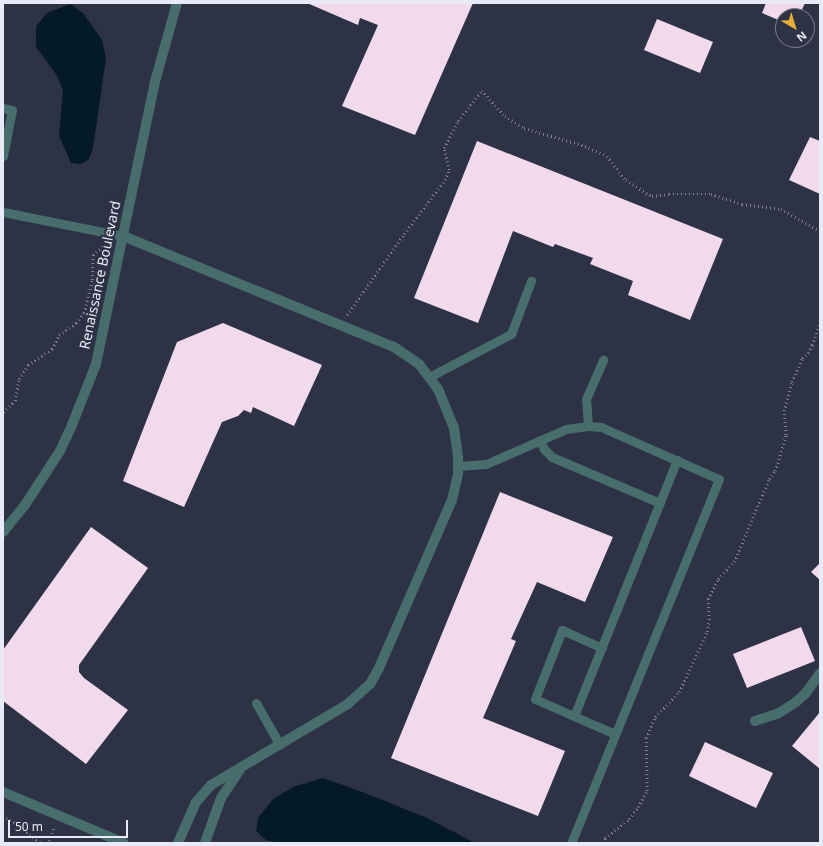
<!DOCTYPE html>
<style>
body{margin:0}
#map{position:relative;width:823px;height:846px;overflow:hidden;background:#2e3245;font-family:"Noto Sans",sans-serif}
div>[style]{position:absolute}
.water>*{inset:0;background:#051a27}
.building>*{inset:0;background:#f1daec}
.path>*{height:2.5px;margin-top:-1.25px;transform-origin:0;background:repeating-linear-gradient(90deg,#7c8090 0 1px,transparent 0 4px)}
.lane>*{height:9px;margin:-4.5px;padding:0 4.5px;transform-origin:4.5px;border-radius:4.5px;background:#476d6c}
.street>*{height:10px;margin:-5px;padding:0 5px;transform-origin:5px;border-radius:5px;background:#476d6c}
span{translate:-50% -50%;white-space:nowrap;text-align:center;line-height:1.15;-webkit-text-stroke:4px #2e3245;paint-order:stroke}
.street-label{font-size:14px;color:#e8ebf7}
.frame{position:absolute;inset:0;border:4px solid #e8ebf7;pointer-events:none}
.north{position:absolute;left:775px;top:8px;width:40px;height:40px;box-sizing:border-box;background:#2e3245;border:1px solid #787c8c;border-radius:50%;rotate:142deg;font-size:11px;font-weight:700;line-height:16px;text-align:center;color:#e8ebf7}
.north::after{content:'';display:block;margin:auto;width:14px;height:18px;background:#e6ad36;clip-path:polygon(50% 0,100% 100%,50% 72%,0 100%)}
.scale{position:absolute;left:8px;top:820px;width:120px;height:18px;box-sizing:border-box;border:2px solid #e8ebf7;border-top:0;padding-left:5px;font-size:12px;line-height:14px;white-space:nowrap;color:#e8ebf7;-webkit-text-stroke:3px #2e3245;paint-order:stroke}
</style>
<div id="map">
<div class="water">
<i style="clip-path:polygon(70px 4px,83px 13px,102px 40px,106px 58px,93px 148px,89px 159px,81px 164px,71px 163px,59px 136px,63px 90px,56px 74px,36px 47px,36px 26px,47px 13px)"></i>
<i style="clip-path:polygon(323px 778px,365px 793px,427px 818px,475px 843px,278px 843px,266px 840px,256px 831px,258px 818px,273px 799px,293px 787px)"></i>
</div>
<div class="building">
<i style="clip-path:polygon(307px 3px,473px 3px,415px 135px,342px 106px,378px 25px,360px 18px,358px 25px)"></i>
<i style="clip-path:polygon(766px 3px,805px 3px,800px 14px,796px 12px,795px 16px,783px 16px,783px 22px,762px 13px)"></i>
<i style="clip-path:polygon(657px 19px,713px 42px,700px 73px,644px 50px)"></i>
<i style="clip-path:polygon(810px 137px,820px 141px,820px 194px,789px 180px)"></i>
<i style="clip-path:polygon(477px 141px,723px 239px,690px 320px,628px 295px,633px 281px,590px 264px,593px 258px,555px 244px,553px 247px,513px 231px,478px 323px,414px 298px)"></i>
<i style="clip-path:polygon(223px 323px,322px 365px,294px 426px,253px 407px,251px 413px,244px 410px,238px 416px,222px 422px,184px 507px,123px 481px,177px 342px)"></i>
<i style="clip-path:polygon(500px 492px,613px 537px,585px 602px,537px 582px,511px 639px,516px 641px,483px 718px,565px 751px,538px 816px,391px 758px)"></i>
<i style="clip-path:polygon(91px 527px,148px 568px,79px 665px,79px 672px,84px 678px,128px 710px,86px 764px,3px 701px,3px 650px)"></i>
<i style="clip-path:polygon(820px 563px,820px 580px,811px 572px)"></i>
<i style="clip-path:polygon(801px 627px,815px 661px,747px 688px,733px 654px)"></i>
<i style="clip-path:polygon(820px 712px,820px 769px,792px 746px)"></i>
<i style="clip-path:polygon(705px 742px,773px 773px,756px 808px,689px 776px)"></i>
</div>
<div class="path">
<i style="left:84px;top:313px;width:10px;rotate:24deg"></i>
<i style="left:347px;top:315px;width:99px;rotate:-54.9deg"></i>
<i style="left:404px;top:234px;width:68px;rotate:-52.8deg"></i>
<i style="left:445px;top:180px;width:11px;rotate:-68deg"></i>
<i style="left:449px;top:170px;width:23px;rotate:-103deg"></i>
<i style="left:444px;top:148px;width:30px;rotate:-63deg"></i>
<i style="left:458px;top:121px;width:39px;rotate:-52deg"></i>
<i style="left:482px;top:90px;width:35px;rotate:49deg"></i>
<i style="left:505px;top:116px;width:22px;rotate:32deg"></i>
<i style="left:524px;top:128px;width:64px;rotate:16.4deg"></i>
<i style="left:585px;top:146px;width:24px;rotate:24deg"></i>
<i style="left:607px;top:156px;width:31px;rotate:52deg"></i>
<i style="left:626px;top:180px;width:31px;rotate:32deg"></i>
<i style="left:652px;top:196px;width:17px;rotate:-7deg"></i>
<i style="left:669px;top:194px;width:42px"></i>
<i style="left:711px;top:194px;width:33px;rotate:18deg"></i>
<i style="left:742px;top:204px;width:39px;rotate:7deg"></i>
<i style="left:781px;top:209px;width:45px;rotate:29.4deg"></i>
<i style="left:3px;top:412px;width:16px;rotate:-43deg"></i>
<i style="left:15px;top:401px;width:22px;rotate:-80deg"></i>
<i style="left:19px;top:379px;width:17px;rotate:-57deg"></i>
<i style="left:28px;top:365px;width:29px;rotate:-34deg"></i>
<i style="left:52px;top:349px;width:16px;rotate:-63deg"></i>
<i style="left:59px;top:335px;width:21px;rotate:-35deg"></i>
<i style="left:76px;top:323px;width:13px;rotate:-51deg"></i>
<i style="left:84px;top:313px;width:34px;rotate:-76deg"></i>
<i style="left:92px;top:280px;width:25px;rotate:-88deg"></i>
<i style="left:93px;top:255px;width:15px;rotate:-42deg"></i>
<i style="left:3px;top:816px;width:13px;rotate:29deg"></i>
<i style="left:14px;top:822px;width:34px;rotate:38deg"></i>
<i style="left:45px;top:843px;width:4px;rotate:-27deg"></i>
<i style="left:49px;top:841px;width:15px;rotate:-70deg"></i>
<i style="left:603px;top:843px;width:5px;rotate:-68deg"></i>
<i style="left:605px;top:838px;width:31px;rotate:-38deg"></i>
<i style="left:629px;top:819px;width:15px;rotate:-53deg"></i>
<i style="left:638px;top:807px;width:18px;rotate:-61deg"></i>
<i style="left:647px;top:791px;width:53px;rotate:-91.1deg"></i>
<i style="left:646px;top:738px;width:23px;rotate:-67deg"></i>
<i style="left:655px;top:717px;width:35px;rotate:-46deg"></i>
<i style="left:679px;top:692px;width:66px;rotate:-65deg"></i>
<i style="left:707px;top:632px;width:12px;rotate:-81deg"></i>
<i style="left:709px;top:620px;width:21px;rotate:-93deg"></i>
<i style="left:708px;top:599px;width:22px;rotate:-63deg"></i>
<i style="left:718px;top:579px;width:23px;rotate:-47deg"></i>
<i style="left:734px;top:562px;width:90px;rotate:-67.1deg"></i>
<i style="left:769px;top:479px;width:10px;rotate:-53deg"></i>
<i style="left:775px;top:471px;width:38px;rotate:-73deg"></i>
<i style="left:786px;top:435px;width:24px;rotate:-95deg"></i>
<i style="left:784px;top:411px;width:30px;rotate:-75deg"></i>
<i style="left:792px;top:382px;width:26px;rotate:-67deg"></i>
<i style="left:802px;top:358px;width:8px;rotate:-40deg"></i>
<i style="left:808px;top:353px;width:9px;rotate:-63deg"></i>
<i style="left:812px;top:345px;width:23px;rotate:-70deg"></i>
</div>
<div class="lane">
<i style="left:3px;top:108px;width:9px;rotate:13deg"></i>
<i style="left:12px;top:110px;width:47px;rotate:101.1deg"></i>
<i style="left:3px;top:212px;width:122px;rotate:11.3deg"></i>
<i style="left:429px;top:377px;width:93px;rotate:-27.7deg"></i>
<i style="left:511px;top:334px;width:57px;rotate:-69.3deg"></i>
<i style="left:588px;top:426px;width:27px;rotate:-94deg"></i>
<i style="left:586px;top:399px;width:43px;rotate:-66.4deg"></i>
<i style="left:540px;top:440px;width:10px;rotate:66deg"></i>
<i style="left:544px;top:449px;width:11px;rotate:45deg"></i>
<i style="left:552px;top:457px;width:117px;rotate:23.1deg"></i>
<i style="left:458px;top:466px;width:28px;rotate:-4deg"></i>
<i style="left:486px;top:464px;width:87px;rotate:-23.6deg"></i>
<i style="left:566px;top:429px;width:22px;rotate:-8deg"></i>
<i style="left:588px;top:426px;width:13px;rotate:4deg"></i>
<i style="left:601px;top:427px;width:129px;rotate:23.8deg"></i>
<i style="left:719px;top:479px;width:393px;rotate:112.1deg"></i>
<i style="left:602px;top:648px;width:44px;rotate:-155.8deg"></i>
<i style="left:562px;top:630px;width:74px;rotate:111.4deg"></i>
<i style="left:535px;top:699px;width:87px;rotate:23.6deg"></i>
<i style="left:256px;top:703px;width:48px;rotate:60.3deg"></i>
<i style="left:574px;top:716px;width:276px;rotate:-68.1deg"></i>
</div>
<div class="street">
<i style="left:123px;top:236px;width:293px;rotate:22.3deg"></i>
<i style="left:394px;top:347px;width:30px;rotate:34deg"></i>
<i style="left:419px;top:364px;width:31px;rotate:53deg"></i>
<i style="left:438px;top:389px;width:42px;rotate:67.7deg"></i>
<i style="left:454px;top:428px;width:30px;rotate:82deg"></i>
<i style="left:458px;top:458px;width:16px;rotate:90deg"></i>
<i style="left:458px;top:474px;width:27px;rotate:103deg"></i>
<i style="left:452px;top:500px;width:183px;rotate:113.5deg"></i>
<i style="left:379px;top:668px;width:18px;rotate:119deg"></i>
<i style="left:370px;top:684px;width:30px;rotate:138deg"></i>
<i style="left:348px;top:704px;width:159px;rotate:149.4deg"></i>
<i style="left:211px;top:785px;width:23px;rotate:131deg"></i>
<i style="left:196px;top:802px;width:45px;rotate:113.7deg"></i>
<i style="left:3px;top:532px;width:35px;rotate:-51deg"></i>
<i style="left:25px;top:505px;width:64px;rotate:-57.1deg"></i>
<i style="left:60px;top:451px;width:29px;rotate:-65deg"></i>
<i style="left:72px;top:425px;width:66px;rotate:-68.5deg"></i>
<i style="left:96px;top:364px;width:292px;rotate:-78.2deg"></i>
<i style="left:156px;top:78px;width:78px;rotate:-74.4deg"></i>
<i style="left:755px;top:721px;width:25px;rotate:-18deg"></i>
<i style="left:779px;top:713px;width:20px;rotate:-33deg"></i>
<i style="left:796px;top:702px;width:12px;rotate:-42deg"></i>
<i style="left:805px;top:694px;width:26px;rotate:-54deg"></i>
<i style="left:3px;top:792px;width:131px;rotate:22.9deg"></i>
<i style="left:205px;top:843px;width:48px;rotate:-70.4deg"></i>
<i style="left:221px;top:798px;width:34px;rotate:-56deg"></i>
</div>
<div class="street-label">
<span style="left:100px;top:275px;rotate:-78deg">Renaissance Boulevard</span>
</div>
<div class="frame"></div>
<div class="north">N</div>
<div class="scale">50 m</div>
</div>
